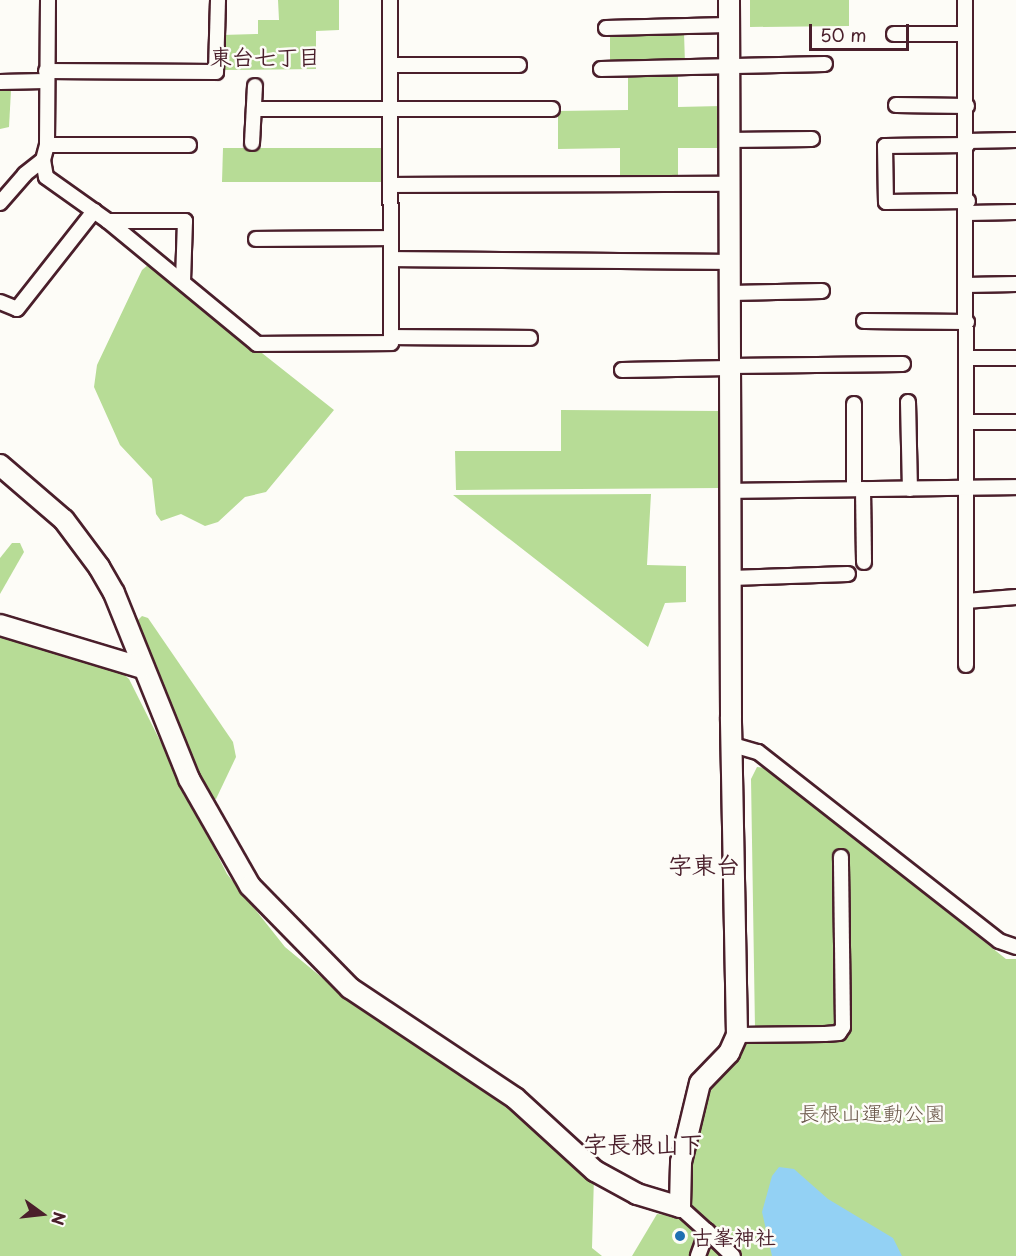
<!DOCTYPE html>
<meta charset="utf-8">
<style>
body{margin:0}
#map{position:relative;width:1016px;height:1256px;overflow:hidden;background:#fdfcf7;font-family:"Playpen Sans","Klee One",sans-serif}
div>[style]{position:absolute}
.green>*{inset:0;background:#b7dc96}
.water>*{inset:0;background:#93d1f4}
.roads{filter:drop-shadow(2px 0 #4a1f2b) drop-shadow(-2px 0 #4a1f2b) drop-shadow(0 2px #4a1f2b) drop-shadow(0 -2px #4a1f2b)}
.street>*{height:14px;margin:-7px;padding:0 7px;transform-origin:7px;border-radius:7px;background:#fdfcf7}
.secondary>*{height:20px;margin:-10px;padding:0 10px;transform-origin:10px;border-radius:10px;background:#fdfcf7}
.dots>*{width:16px;height:16px;translate:-50% -50%;box-sizing:border-box;border:3px solid #fdfcf7;border-radius:50%}
span{translate:-50% -50%;white-space:nowrap;text-align:center;line-height:1.15;-webkit-text-stroke:5px #fdfcf7;paint-order:stroke}
.park-label{font-size:21px;color:#6b584b}
.poi-label{font-size:21px;color:#4a1f2b;font-weight:700}
.left{translate:0 -50%;text-align:left}
.neighbourhood-label{font-size:22px;color:#4a1f2b;font-weight:700}
.quarter-label{font-size:24px;color:#4a1f2b;font-weight:700}
.north{position:absolute;left:12px;top:1184px;width:60px;height:60px;-webkit-text-stroke:4px #fdfcf7;paint-order:stroke;rotate:105deg;font-size:16px;font-weight:700;line-height:24px;text-align:center;color:#4a1f2b}
.north::after{content:'';display:block;margin:auto;width:21px;height:27px;background:#4a1f2b;clip-path:polygon(50% 0,100% 100%,50% 72%,0 100%)}
.scale{position:absolute;left:809px;top:24px;width:100px;height:27px;box-sizing:border-box;border:3px solid #4a1f2b;border-top:0;padding-left:8px;font-size:18px;line-height:21px;white-space:nowrap;color:#4a1f2b;-webkit-text-stroke:4px #fdfcf7;paint-order:stroke}
</style>
<div id="map">
<div class="green">
<i style="clip-path:polygon(278px 0,339px 0,339px 30px,316px 31px,316px 69px,223px 70px,222px 35px,258px 34px,258px 20px,279px 20px)"></i>
<i style="clip-path:polygon(750px 0,849px 0,849px 26px,750px 27px)"></i>
<i style="clip-path:polygon(684px 33px,685px 65px,610px 66px,610px 34px)"></i>
<i style="clip-path:polygon(678px 74px,678px 107px,721px 106px,722px 148px,678px 148px,678px 181px,620px 181px,620px 148px,558px 149px,558px 111px,628px 110px,628px 75px)"></i>
<i style="clip-path:polygon(0 90px,11px 90px,9px 127px,0 129px)"></i>
<i style="clip-path:polygon(223px 148px,387px 148px,387px 182px,222px 182px)"></i>
<i style="clip-path:polygon(149px 264px,334px 410px,266px 492px,245px 497px,218px 522px,205px 526px,181px 514px,161px 521px,156px 514px,152px 479px,120px 445px,94px 387px,97px 365px,142px 270px)"></i>
<i style="clip-path:polygon(561px 410px,720px 411px,719px 488px,456px 490px,455px 451px,561px 451px)"></i>
<i style="clip-path:polygon(651px 494px,647px 565px,686px 566px,686px 602px,665px 603px,648px 647px,453px 495px)"></i>
<i style="clip-path:polygon(12px 543px,20px 543px,24px 552px,0 594px,0 558px)"></i>
<i style="clip-path:polygon(142px 616px,148px 618px,233px 742px,236px 757px,216px 799px,208px 798px,201px 791px,142px 643px,136px 622px)"></i>
<i style="clip-path:polygon(0 631px,114px 666px,129px 679px,227px 874px,285px 947px,343px 995px,439px 1055px,594px 1176px,592px 1248px,602px 1256px,0 1256px)"></i>
<i style="clip-path:polygon(757px 767px,766px 768px,1006px 959px,1016px 959px,1016px 1256px,742px 1256px,691px 1204px,687px 1164px,707px 1091px,755px 1028px,751px 779px)"></i>
<i style="clip-path:polygon(657px 1214px,677px 1216px,724px 1256px,632px 1256px)"></i>
</div>
<div class="water">
<i style="clip-path:polygon(779px 1167px,794px 1169px,828px 1199px,893px 1238px,902px 1256px,772px 1256px,762px 1212px,772px 1176px)"></i>
</div>
<div class="roads">
<div class="street">
<i style="left:48px;top:0;width:145px;rotate:90.4deg"></i>
<i style="left:47px;top:145px;width:16px;rotate:105deg"></i>
<i style="left:43px;top:160px;width:17px;rotate:80deg"></i>
<i style="left:46px;top:177px;width:76px;rotate:35.4deg"></i>
<i style="left:108px;top:221px;width:193px;rotate:39.5deg"></i>
<i style="left:257px;top:344px;width:134px;rotate:-0.4deg"></i>
<i style="left:391px;top:343px;width:343px;rotate:-90.2deg"></i>
<i style="left:965px;top:0;width:665px;rotate:89.91deg"></i>
<i style="left:606px;top:28px;width:122px;rotate:-1.4deg"></i>
<i style="left:894px;top:34px;width:71px"></i>
<i style="left:390px;top:65px;width:129px"></i>
<i style="left:601px;top:69px;width:224px;rotate:-1.3deg"></i>
<i style="left:46px;top:71px;width:170px;rotate:0.3deg"></i>
<i style="left:216px;top:72px;width:72px;rotate:-88.4deg"></i>
<i style="left:0;top:82px;width:45px;rotate:-1.3deg"></i>
<i style="left:896px;top:105px;width:71px;rotate:0.8deg"></i>
<i style="left:254px;top:109px;width:298px"></i>
<i style="left:728px;top:140px;width:84px;rotate:-0.7deg"></i>
<i style="left:967px;top:141px;width:49px;rotate:-1.2deg"></i>
<i style="left:252px;top:143px;width:57px;rotate:-87deg"></i>
<i style="left:47px;top:145px;width:142px"></i>
<i style="left:967px;top:145px;width:82px;rotate:179.3deg"></i>
<i style="left:885px;top:146px;width:56px;rotate:89deg"></i>
<i style="left:886px;top:202px;width:82px;rotate:-0.7deg"></i>
<i style="left:391px;top:185px;width:337px;rotate:-0.2deg"></i>
<i style="left:0;top:203px;width:38px;rotate:-49deg"></i>
<i style="left:25px;top:174px;width:23px;rotate:-38deg"></i>
<i style="left:968px;top:213px;width:48px;rotate:-1.2deg"></i>
<i style="left:108px;top:221px;width:77px"></i>
<i style="left:185px;top:221px;width:60px;rotate:91.9deg"></i>
<i style="left:256px;top:239px;width:135px;rotate:-0.4deg"></i>
<i style="left:391px;top:259px;width:340px;rotate:0.5deg"></i>
<i style="left:966px;top:285px;width:50px;rotate:-1.1deg"></i>
<i style="left:731px;top:293px;width:91px;rotate:-1.3deg"></i>
<i style="left:0;top:302px;width:18px;rotate:22deg"></i>
<i style="left:17px;top:309px;width:125px;rotate:-51.8deg"></i>
<i style="left:864px;top:321px;width:103px;rotate:0.6deg"></i>
<i style="left:391px;top:337px;width:139px;rotate:0.4deg"></i>
<i style="left:967px;top:358px;width:49px"></i>
<i style="left:730px;top:366px;width:173px;rotate:-0.7deg"></i>
<i style="left:622px;top:370px;width:108px;rotate:-1.1deg"></i>
<i style="left:908px;top:402px;width:87px;rotate:88.7deg"></i>
<i style="left:967px;top:422px;width:49px"></i>
<i style="left:854px;top:489px;width:85px;rotate:-90deg"></i>
<i style="left:863px;top:489px;width:73px;rotate:89.2deg"></i>
<i style="left:730px;top:491px;width:286px;rotate:-0.8deg"></i>
<i style="left:731px;top:578px;width:117px;rotate:-2deg"></i>
<i style="left:966px;top:601px;width:50px;rotate:-4.6deg"></i>
<i style="left:733px;top:745px;width:26px;rotate:16deg"></i>
<i style="left:758px;top:752px;width:306px;rotate:38.1deg"></i>
<i style="left:999px;top:941px;width:18px;rotate:19deg"></i>
<i style="left:737px;top:1035px;width:88px;rotate:-0.7deg"></i>
<i style="left:825px;top:1034px;width:14px;rotate:-4deg"></i>
<i style="left:839px;top:1033px;width:7px;rotate:-56deg"></i>
<i style="left:843px;top:1027px;width:170px;rotate:-90.7deg"></i>
<i style="left:680px;top:1207px;width:36px;rotate:42deg"></i>
<i style="left:707px;top:1231px;width:27px;rotate:110deg"></i>
<i style="left:707px;top:1231px;width:36px;rotate:44deg"></i>
</div>
<div class="secondary">
<i style="left:0;top:465px;width:84px;rotate:40.7deg"></i>
<i style="left:64px;top:520px;width:59px;rotate:53.3deg"></i>
<i style="left:99px;top:567px;width:30px;rotate:60deg"></i>
<i style="left:114px;top:593px;width:201px;rotate:68deg"></i>
<i style="left:189px;top:779px;width:123px;rotate:60.3deg"></i>
<i style="left:250px;top:886px;width:143px;rotate:45.6deg"></i>
<i style="left:350px;top:988px;width:198px;rotate:33.7deg"></i>
<i style="left:515px;top:1098px;width:108px;rotate:42.4deg"></i>
<i style="left:595px;top:1171px;width:48px;rotate:28.7deg"></i>
<i style="left:637px;top:1194px;width:45px;rotate:16.8deg"></i>
<i style="left:680px;top:1207px;width:45px;rotate:-88.7deg"></i>
<i style="left:681px;top:1162px;width:81px;rotate:-76.5deg"></i>
<i style="left:700px;top:1083px;width:42px;rotate:-46deg"></i>
<i style="left:729px;top:1053px;width:20px;rotate:-66deg"></i>
<i style="left:737px;top:1035px;width:318px;rotate:-91.1deg"></i>
<i style="left:731px;top:717px;width:717px;rotate:-90.16deg"></i>
<i style="left:0;top:625px;width:148px;rotate:16.8deg"></i>
</div>
</div>
<div class="dots">
<i style="left:680px;top:1236px;background:#1f6fb2"></i>
</div>
<div class="park-label">
<span style="left:872px;top:1112px">長根山運動公園</span>
</div>
<div class="poi-label">
<span class="left" style="left:692px;top:1236px">古峯神社</span>
</div>
<div class="neighbourhood-label">
<span style="left:265px;top:56px">東台七丁目</span>
</div>
<div class="quarter-label">
<span style="left:704px;top:865px">字東台</span>
<span style="left:643px;top:1144px">字長根山下</span>
</div>
<div class="north">N</div>
<div class="scale">50 m</div>
</div>
